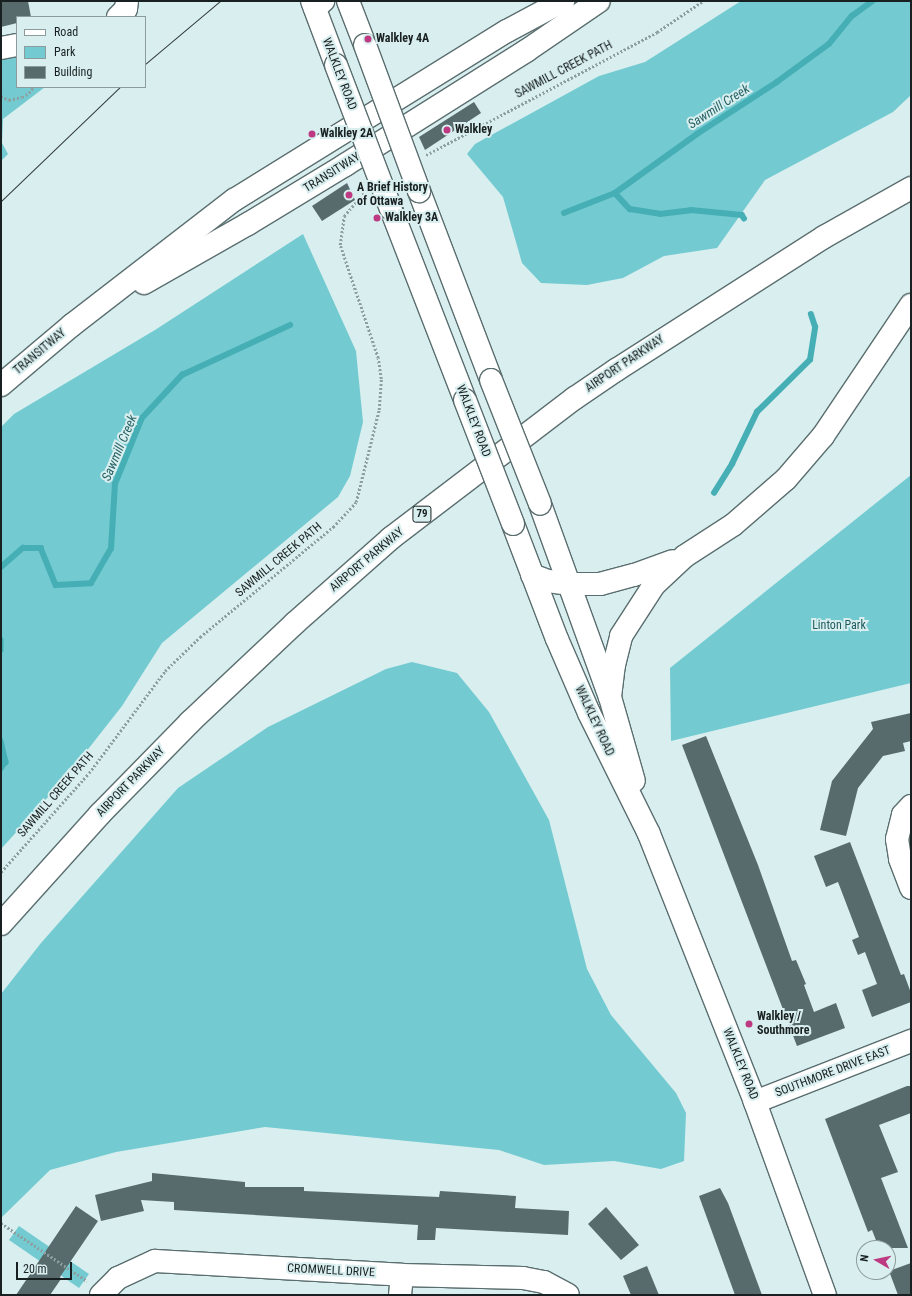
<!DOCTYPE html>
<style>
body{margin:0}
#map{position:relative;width:912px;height:1296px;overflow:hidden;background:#d8eeef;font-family:"Roboto Condensed",sans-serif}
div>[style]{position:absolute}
.green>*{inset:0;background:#73cbd1}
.stream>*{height:5.5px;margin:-2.75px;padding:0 2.75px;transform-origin:2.75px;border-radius:2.75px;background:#46afb5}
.building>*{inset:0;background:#586b6c}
.path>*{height:2.5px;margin-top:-1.25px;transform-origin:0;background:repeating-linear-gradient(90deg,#8d9e9f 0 2px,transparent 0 4px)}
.roads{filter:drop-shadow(1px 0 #5b6e6f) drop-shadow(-1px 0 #5b6e6f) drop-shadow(0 1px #5b6e6f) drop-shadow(0 -1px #5b6e6f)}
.minor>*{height:22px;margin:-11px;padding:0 11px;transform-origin:11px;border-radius:11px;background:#fff}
.major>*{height:22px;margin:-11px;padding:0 11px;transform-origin:11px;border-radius:11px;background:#fff}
.highway>*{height:22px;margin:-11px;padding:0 11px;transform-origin:11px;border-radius:11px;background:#fff}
.tram>*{height:1px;margin:-0.5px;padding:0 0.5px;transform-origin:0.5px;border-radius:0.5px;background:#2f3839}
.bridges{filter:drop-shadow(1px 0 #5b6e6f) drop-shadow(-1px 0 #5b6e6f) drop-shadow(0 1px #5b6e6f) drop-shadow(0 -1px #5b6e6f)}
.major-bridge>*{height:22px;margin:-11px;padding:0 11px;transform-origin:11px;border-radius:11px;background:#fff}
.dots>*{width:11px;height:11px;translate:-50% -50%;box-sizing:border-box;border:2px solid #d8eeef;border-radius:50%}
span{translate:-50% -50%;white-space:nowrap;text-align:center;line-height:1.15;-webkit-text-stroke:4px #d8eeef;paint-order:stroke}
.shield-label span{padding:1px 3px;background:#d8eeef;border:1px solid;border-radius:3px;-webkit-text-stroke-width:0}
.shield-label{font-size:11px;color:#192021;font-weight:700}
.poi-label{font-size:12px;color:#192021;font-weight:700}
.left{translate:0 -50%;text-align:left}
.street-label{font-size:12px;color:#192021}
.park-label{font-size:12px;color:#1e595d}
.water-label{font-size:13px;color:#276164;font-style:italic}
.frame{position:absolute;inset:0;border:2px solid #192021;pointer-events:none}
.legend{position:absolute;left:16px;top:16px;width:130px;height:72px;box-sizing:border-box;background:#d8eeef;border:1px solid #8c9c9d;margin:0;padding:5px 7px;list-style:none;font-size:12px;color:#192021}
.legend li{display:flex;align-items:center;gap:8px;height:20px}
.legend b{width:20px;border:1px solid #8c9c9d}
.north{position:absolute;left:856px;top:1240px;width:40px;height:40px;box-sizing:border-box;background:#d8eeef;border:1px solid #8c9c9d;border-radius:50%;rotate:279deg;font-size:11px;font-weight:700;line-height:16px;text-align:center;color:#192021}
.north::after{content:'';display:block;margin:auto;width:14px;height:18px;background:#bd3a82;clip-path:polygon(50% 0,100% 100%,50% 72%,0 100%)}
.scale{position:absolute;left:16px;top:1262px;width:56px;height:18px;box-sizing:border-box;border:2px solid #192021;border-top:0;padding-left:5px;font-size:12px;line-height:14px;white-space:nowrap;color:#192021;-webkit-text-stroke:3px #d8eeef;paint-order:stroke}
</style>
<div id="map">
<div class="green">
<i style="clip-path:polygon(741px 1px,911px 1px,911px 95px,893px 112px,765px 180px,717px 248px,664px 256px,623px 278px,587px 285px,541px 283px,522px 263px,503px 197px,467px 154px,475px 144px,599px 76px,645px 62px)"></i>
<i style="clip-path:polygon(17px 56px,17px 87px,45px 87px,3px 119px,2px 143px,8px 154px,1px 161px,1px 60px)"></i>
<i style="clip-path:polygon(303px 234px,356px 351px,363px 422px,350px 476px,338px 497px,162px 643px,122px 706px,67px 776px,1px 849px,1px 427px,14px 414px,155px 330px)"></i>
<i style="clip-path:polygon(911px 475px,911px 683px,671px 741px,670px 668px)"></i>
<i style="clip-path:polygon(412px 662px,457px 673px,489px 712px,549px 820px,587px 969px,611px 1015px,676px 1093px,686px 1113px,684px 1161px,661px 1169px,614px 1161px,544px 1165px,499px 1150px,265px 1127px,116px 1152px,50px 1170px,1px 1218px,1px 994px,41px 943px,178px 788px,268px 727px,386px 669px)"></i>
<i style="clip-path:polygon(19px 1226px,89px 1274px,79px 1288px,9px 1240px)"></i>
</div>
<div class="stream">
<i style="left:615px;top:193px;width:22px;rotate:47deg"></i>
<i style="left:630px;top:209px;width:30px;rotate:9deg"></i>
<i style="left:660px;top:214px;width:31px;rotate:-7deg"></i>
<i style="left:691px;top:210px;width:51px;rotate:5.6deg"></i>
<i style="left:742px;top:215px;width:4px;rotate:56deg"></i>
<i style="left:564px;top:213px;width:55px;rotate:-21.4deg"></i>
<i style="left:615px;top:193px;width:101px;rotate:-35.7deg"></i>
<i style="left:697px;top:134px;width:95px;rotate:-33deg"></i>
<i style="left:777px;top:82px;width:64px;rotate:-36.2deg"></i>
<i style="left:829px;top:44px;width:36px;rotate:-51deg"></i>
<i style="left:852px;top:16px;width:26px;rotate:-36deg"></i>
<i style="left:714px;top:493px;width:34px;rotate:-58deg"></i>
<i style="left:732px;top:464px;width:58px;rotate:-64.3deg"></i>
<i style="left:757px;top:412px;width:74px;rotate:-44.5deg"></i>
<i style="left:810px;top:360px;width:33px;rotate:-81deg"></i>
<i style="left:815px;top:327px;width:13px;rotate:-108deg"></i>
<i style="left:1px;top:567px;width:29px;rotate:-41deg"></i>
<i style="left:23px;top:548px;width:18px"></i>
<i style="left:41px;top:548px;width:40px;rotate:68deg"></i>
<i style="left:56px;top:585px;width:35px;rotate:-3deg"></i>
<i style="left:91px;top:583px;width:39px;rotate:-60deg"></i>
<i style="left:111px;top:549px;width:65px;rotate:-86.5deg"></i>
<i style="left:115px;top:484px;width:71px;rotate:-67.8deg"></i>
<i style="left:142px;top:418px;width:59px;rotate:-47.1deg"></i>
<i style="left:182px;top:375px;width:119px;rotate:-24.8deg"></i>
<i style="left:1px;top:640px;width:10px;rotate:90deg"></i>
<i style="left:1px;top:741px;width:22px;rotate:77deg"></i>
<i style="left:6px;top:762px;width:9px;rotate:126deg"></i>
</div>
<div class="building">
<i style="clip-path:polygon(1px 1px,28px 1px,31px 17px,17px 17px,17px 23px,1px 27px)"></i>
<i style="clip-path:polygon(474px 102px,481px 113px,425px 150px,419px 137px)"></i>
<i style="clip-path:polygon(347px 183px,355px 200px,322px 221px,312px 206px)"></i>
<i style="clip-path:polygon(911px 713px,911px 741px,903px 743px,905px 751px,883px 756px,858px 788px,846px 836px,820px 830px,832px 781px,873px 729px,871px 722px)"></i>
<i style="clip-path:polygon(706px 736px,758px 865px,792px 961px,796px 960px,806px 984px,804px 985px,814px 1012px,836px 1003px,845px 1028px,797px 1046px,682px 745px)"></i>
<i style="clip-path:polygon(850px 842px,901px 975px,904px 974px,911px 993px,911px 1002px,872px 1017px,862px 990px,877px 984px,865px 952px,858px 955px,852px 940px,859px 937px,838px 882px,826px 887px,814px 856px)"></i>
<i style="clip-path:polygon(907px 1086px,911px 1086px,911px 1113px,879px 1125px,898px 1172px,881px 1178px,908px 1248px,879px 1248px,872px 1230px,868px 1232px,825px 1119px)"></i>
<i style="clip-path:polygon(152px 1173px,245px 1182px,245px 1187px,304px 1187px,304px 1191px,439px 1197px,440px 1191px,516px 1196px,515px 1208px,569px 1211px,568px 1235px,436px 1228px,435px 1240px,417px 1240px,418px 1225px,174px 1210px,174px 1202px,141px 1200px,144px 1211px,101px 1221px,95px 1195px,152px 1181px)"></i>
<i style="clip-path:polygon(720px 1188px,728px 1203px,762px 1295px,735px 1295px,699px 1196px)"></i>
<i style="clip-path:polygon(76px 1206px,98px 1221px,60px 1277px,61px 1279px,50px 1295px,16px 1295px)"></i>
<i style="clip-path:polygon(606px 1207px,639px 1245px,621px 1260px,588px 1224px)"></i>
<i style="clip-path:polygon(911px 1263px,911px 1295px,898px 1295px,889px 1271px)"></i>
<i style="clip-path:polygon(647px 1266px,659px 1295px,631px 1295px,623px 1276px)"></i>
</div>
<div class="path">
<i style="left:1px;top:96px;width:9px;rotate:27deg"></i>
<i style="left:9px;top:100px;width:13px;rotate:-13deg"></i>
<i style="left:22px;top:97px;width:8px;rotate:-30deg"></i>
<i style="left:29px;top:93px;width:7px;rotate:-56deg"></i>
<i style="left:426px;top:155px;width:262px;rotate:-28deg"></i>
<i style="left:657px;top:32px;width:55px;rotate:-34deg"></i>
<i style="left:1px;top:872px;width:132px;rotate:-48.4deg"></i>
<i style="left:89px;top:773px;width:127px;rotate:-53.3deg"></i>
<i style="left:165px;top:671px;width:49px;rotate:-44.2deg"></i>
<i style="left:200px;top:637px;width:173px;rotate:-39.6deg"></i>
<i style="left:333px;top:527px;width:34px;rotate:-47deg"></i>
<i style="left:356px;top:502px;width:95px;rotate:-76deg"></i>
<i style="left:379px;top:410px;width:31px;rotate:-86deg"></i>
<i style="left:381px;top:379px;width:21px;rotate:-98deg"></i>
<i style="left:378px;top:358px;width:119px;rotate:-108.6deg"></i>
<i style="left:340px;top:245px;width:29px;rotate:-82deg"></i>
<i style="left:344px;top:216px;width:30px;rotate:-49deg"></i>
<i style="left:1px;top:1223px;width:104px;rotate:34deg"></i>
</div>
<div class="roads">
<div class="minor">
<i style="left:118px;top:17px;width:11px;rotate:-45deg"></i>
<i style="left:126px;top:9px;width:8px;rotate:-83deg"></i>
<i style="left:1px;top:48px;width:16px;rotate:-11deg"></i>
<i style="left:144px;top:283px;width:120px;rotate:-29.6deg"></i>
<i style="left:248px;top:224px;width:114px;rotate:-31.3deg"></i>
<i style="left:345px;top:165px;width:214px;rotate:-32.2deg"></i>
<i style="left:526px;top:51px;width:88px;rotate:-34.4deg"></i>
<i style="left:1px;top:385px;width:93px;rotate:-40.2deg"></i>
<i style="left:72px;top:325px;width:205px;rotate:-37.7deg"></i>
<i style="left:234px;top:200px;width:321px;rotate:-31.8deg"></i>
<i style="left:507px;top:31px;width:64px;rotate:-28.2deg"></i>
<i style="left:911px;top:806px;width:12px;rotate:132deg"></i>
<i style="left:903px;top:815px;width:25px;rotate:104deg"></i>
<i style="left:897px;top:839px;width:20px;rotate:81deg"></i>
<i style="left:900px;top:859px;width:31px;rotate:69deg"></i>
<i style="left:755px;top:1102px;width:168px;rotate:-21.4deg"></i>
<i style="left:101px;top:1295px;width:24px;rotate:-45deg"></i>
<i style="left:118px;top:1278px;width:41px;rotate:-24.7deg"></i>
<i style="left:155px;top:1261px;width:247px;rotate:3.2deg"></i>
<i style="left:402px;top:1275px;width:121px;rotate:1.4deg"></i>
<i style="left:523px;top:1278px;width:21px;rotate:11deg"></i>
<i style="left:544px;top:1282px;width:27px;rotate:28deg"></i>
<i style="left:400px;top:1295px;width:20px;rotate:-84deg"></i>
</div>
<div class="major">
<i style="left:312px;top:1px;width:68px;rotate:69.4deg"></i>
<i style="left:348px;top:1px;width:47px;rotate:68.9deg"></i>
<i style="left:419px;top:191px;width:202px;rotate:69.1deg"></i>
<i style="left:391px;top:209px;width:205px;rotate:68.8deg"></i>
<i style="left:540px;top:504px;width:205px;rotate:70.1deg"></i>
<i style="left:610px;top:697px;width:87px;rotate:74.1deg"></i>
<i style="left:513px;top:524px;width:123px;rotate:69.1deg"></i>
<i style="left:557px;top:639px;width:81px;rotate:66.6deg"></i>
<i style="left:589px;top:713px;width:135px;rotate:63.6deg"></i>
<i style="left:649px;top:834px;width:288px;rotate:68.4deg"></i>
<i style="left:755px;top:1102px;width:205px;rotate:70.1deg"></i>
</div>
<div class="highway">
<i style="left:315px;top:8px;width:11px;rotate:-41deg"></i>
<i style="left:532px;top:575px;width:17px;rotate:21deg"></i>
<i style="left:548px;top:581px;width:22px;rotate:8deg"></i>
<i style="left:570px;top:584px;width:30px"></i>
<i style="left:600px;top:584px;width:35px;rotate:-15deg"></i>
<i style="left:634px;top:575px;width:41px;rotate:-19.7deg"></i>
<i style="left:610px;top:697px;width:32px;rotate:-83deg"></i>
<i style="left:614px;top:665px;width:30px;rotate:-76deg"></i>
<i style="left:621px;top:636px;width:61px;rotate:-57.1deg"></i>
<i style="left:654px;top:585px;width:42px;rotate:-43.1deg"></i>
<i style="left:685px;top:556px;width:57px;rotate:-32.9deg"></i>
<i style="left:733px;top:525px;width:70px;rotate:-41deg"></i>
<i style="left:786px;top:479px;width:57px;rotate:-49.3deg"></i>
<i style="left:823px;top:436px;width:158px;rotate:-56.1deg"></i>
<i style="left:1px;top:924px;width:148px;rotate:-48deg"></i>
<i style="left:100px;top:814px;width:129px;rotate:-45.6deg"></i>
<i style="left:190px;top:722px;width:144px;rotate:-43.3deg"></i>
<i style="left:295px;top:623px;width:128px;rotate:-41.5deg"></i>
<i style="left:391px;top:538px;width:231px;rotate:-37.3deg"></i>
<i style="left:575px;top:398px;width:50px;rotate:-34.3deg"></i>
<i style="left:616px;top:370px;width:247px;rotate:-32.6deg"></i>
<i style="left:824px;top:237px;width:100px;rotate:-29.4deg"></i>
</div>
</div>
<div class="tram">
<i style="left:145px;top:64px;width:98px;rotate:-40deg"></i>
<i style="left:1px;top:201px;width:165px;rotate:-43.8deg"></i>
</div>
<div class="bridges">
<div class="major-bridge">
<i style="left:365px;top:45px;width:156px;rotate:69.7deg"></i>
<i style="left:336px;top:65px;width:154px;rotate:69.1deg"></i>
<i style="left:491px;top:380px;width:133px;rotate:68.4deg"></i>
<i style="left:465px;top:400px;width:133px;rotate:68.8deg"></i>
</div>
</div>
<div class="dots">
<i style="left:368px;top:39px;background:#bd3a82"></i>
<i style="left:447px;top:130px;background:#bd3a82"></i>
<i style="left:312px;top:134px;background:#bd3a82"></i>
<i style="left:349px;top:195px;background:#bd3a82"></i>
<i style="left:377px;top:218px;background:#bd3a82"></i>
<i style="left:749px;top:1024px;background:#bd3a82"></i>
</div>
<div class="shield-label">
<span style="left:422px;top:514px">79</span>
</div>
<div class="poi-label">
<span class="left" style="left:376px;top:39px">Walkley 4A</span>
<span class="left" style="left:455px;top:130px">Walkley</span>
<span class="left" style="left:320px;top:134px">Walkley 2A</span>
<span class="left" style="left:357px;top:195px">A Brief History<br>of Ottawa</span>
<span class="left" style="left:385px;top:218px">Walkley 3A</span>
<span class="left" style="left:757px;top:1024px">Walkley /<br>Southmore</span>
</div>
<div class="street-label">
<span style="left:564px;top:70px;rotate:-28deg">SAWMILL CREEK PATH</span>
<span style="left:339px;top:74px;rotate:69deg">WALKLEY ROAD</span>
<span style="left:332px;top:173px;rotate:-32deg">TRANSITWAY</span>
<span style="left:40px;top:352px;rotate:-40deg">TRANSITWAY</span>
<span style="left:625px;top:364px;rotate:-34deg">AIRPORT PARKWAY</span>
<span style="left:473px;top:421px;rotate:69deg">WALKLEY ROAD</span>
<span style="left:279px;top:560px;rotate:-40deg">SAWMILL CREEK PATH</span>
<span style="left:367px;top:560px;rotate:-40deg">AIRPORT PARKWAY</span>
<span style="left:594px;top:721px;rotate:65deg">WALKLEY ROAD</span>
<span style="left:131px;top:782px;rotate:-46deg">AIRPORT PARKWAY</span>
<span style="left:56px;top:795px;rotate:-49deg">SAWMILL CREEK PATH</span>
<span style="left:740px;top:1064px;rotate:68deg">WALKLEY ROAD</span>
<span style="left:833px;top:1072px;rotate:-21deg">SOUTHMORE DRIVE EAST</span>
<span style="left:331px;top:1271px;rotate:3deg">CROMWELL DRIVE</span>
</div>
<div class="park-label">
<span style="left:839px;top:626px">Linton Park</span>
</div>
<div class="water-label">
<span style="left:719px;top:107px;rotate:-33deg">Sawmill Creek</span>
<span style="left:120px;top:448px;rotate:-67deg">Sawmill Creek</span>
</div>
<div class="frame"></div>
<ul class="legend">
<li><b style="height:5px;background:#fff"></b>Road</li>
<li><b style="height:11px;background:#73cbd1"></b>Park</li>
<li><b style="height:11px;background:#586b6c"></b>Building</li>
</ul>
<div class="north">N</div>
<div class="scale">20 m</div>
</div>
